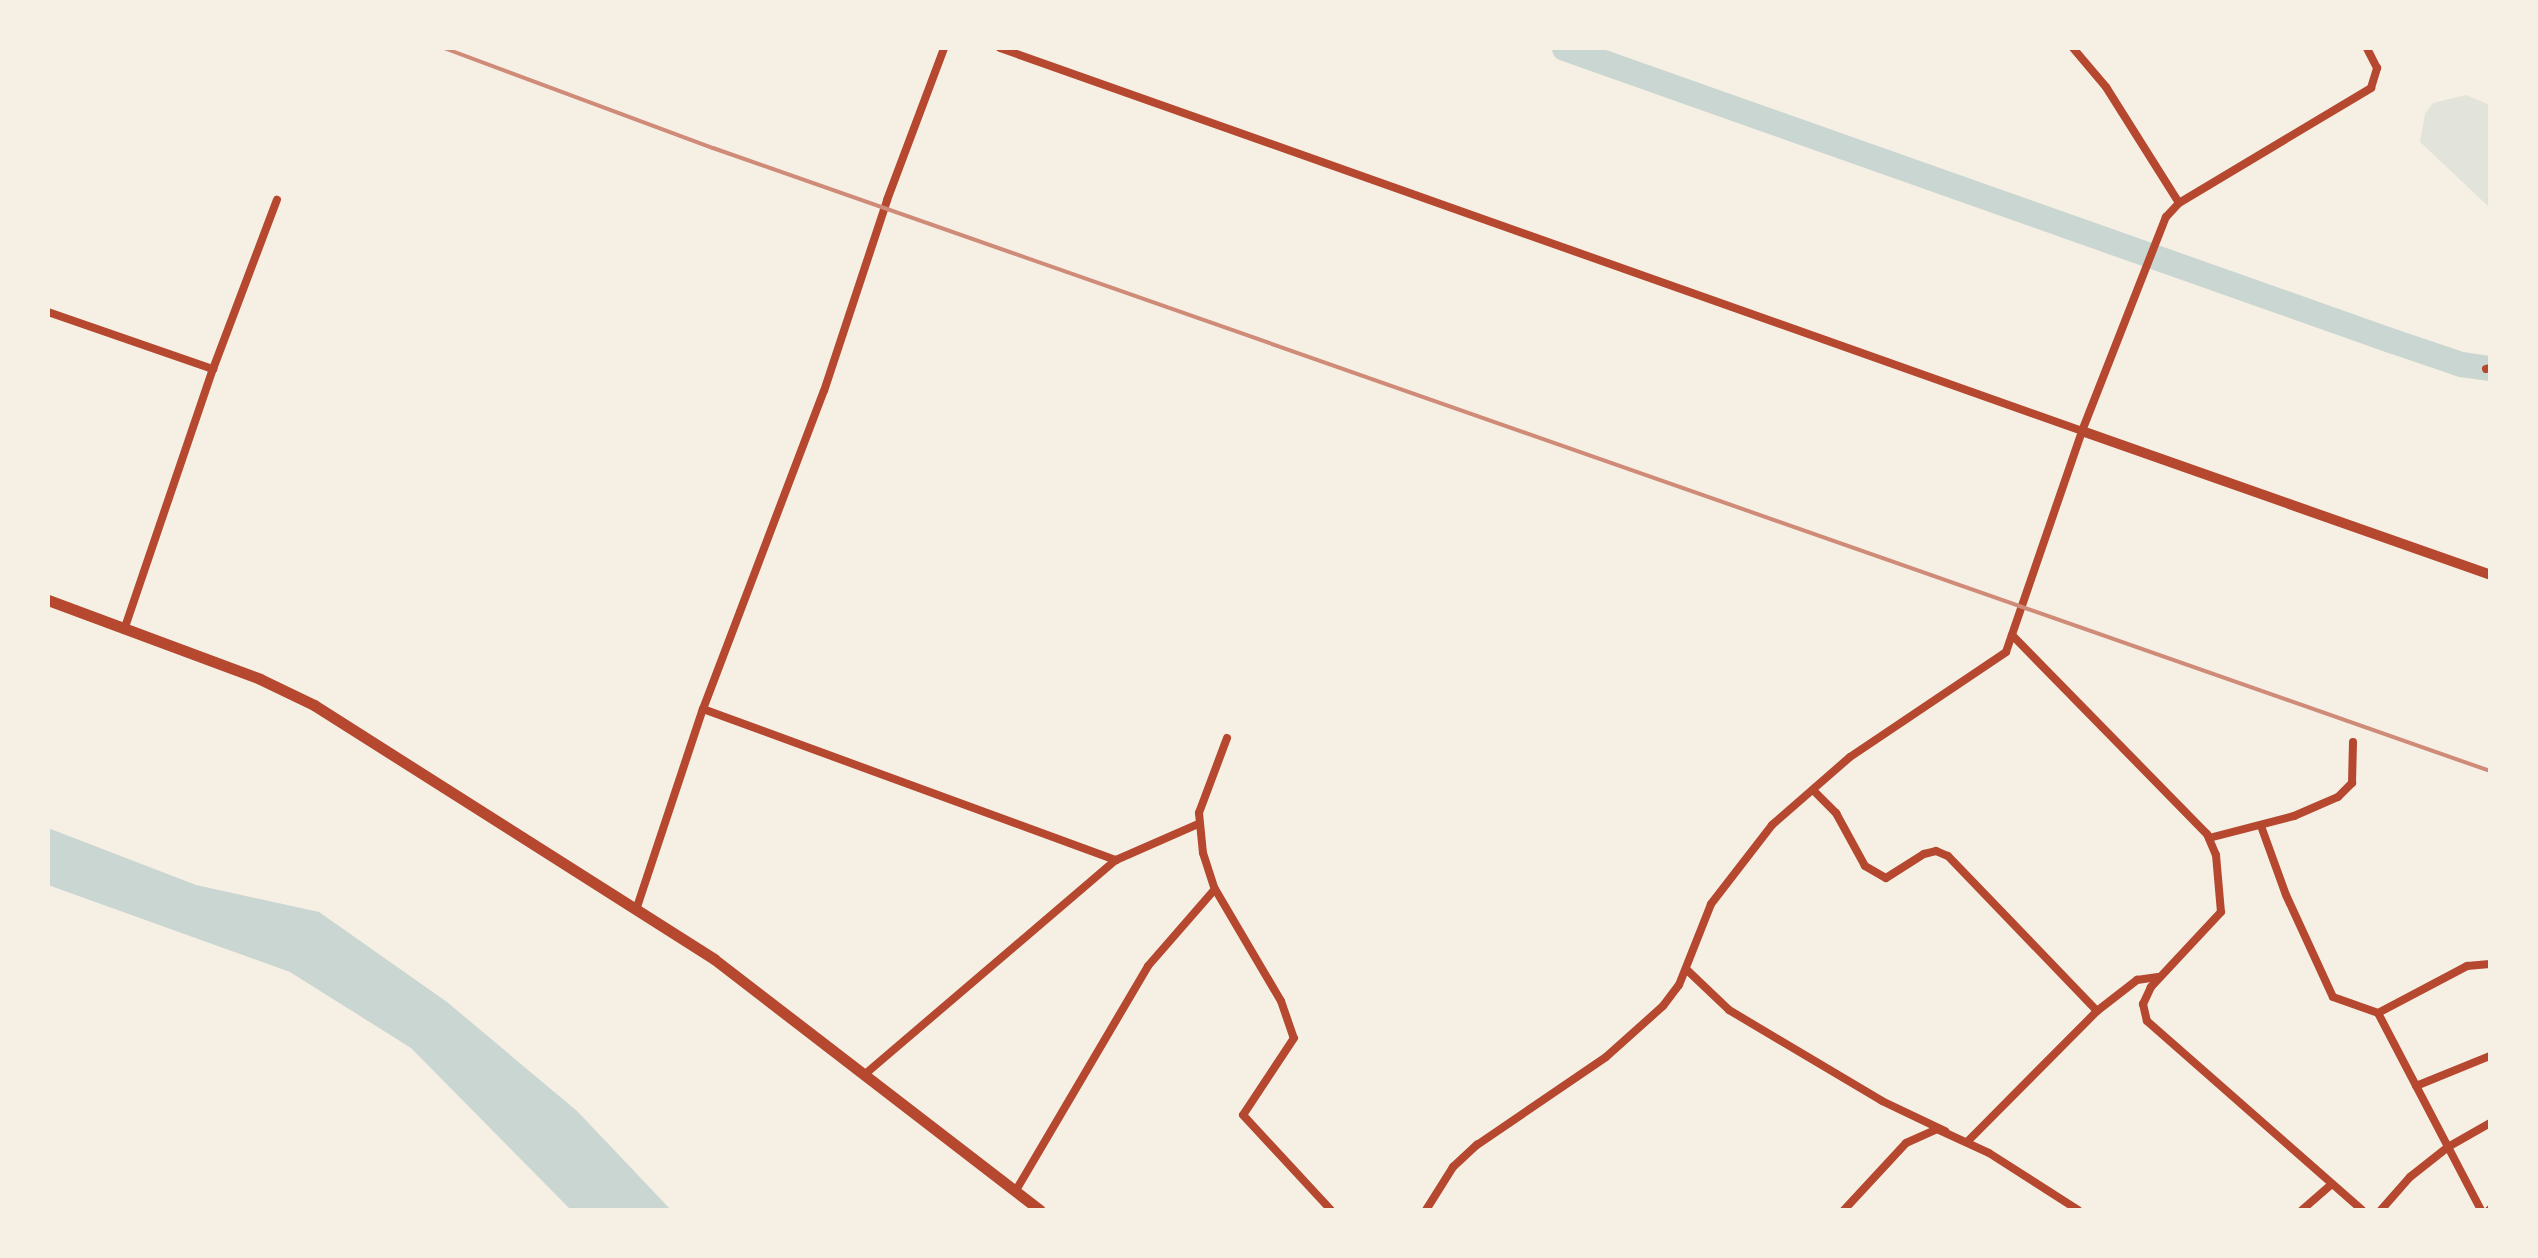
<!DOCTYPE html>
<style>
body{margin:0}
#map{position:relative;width:2538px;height:1258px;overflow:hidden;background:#f6efe4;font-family:Jost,sans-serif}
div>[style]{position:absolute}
.green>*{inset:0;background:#e2e4dc}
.water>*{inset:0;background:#c9d6d2}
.river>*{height:25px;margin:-12.5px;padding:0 12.5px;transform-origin:12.5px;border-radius:12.5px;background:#c9d6d2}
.minor>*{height:8px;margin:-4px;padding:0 4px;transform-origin:4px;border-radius:4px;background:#b5482f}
.tertiary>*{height:10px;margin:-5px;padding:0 5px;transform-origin:5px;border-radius:5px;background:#b5482f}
.secondary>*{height:11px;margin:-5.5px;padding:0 5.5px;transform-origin:5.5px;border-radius:5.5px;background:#b5482f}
.rail>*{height:4px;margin:-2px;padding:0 2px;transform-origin:2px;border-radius:2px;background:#cf8b77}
span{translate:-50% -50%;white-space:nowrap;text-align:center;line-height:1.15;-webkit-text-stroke:8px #f6efe4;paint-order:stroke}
.frame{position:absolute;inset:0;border:50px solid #f6efe4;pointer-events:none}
</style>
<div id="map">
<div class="green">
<i style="clip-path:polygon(2466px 95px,2490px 105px,2490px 208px,2420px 142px,2425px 114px,2433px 103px)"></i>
</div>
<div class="water">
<i style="clip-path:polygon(48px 828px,196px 885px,319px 912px,447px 1002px,577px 1111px,671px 1210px,571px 1210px,411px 1048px,290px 972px,48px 885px)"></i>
</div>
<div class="river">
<i style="left:1564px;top:48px;width:879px;rotate:19.47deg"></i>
<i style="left:2393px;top:341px;width:72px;rotate:18.7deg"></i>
<i style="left:2461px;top:364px;width:29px;rotate:8deg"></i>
</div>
<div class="minor">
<i style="left:1000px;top:48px;width:1148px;rotate:19.49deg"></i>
<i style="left:2073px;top:48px;width:51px;rotate:49.8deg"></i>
<i style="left:2106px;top:87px;width:137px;rotate:57.8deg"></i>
<i style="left:48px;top:312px;width:175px;rotate:19.1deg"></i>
<i style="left:2486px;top:369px;width:4px;rotate:-14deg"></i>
<i style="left:124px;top:630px;width:276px;rotate:-71.2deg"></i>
<i style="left:213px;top:369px;width:181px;rotate:-69.3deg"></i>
<i style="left:2012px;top:635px;width:279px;rotate:45.6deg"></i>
<i style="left:2207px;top:834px;width:23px;rotate:67deg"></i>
<i style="left:2216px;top:855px;width:57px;rotate:85deg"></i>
<i style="left:2221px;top:912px;width:103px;rotate:133deg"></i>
<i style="left:2151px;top:987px;width:19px;rotate:115deg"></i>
<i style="left:2143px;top:1004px;width:17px;rotate:77deg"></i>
<i style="left:2147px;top:1021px;width:286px;rotate:41.3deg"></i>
<i style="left:703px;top:709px;width:440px;rotate:20.1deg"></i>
<i style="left:1227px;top:738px;width:80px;rotate:110.5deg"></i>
<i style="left:1199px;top:813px;width:40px;rotate:84.3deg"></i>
<i style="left:1203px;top:853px;width:38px;rotate:72deg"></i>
<i style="left:1215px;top:889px;width:130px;rotate:59.5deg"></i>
<i style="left:1281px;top:1001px;width:39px;rotate:71deg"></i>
<i style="left:1294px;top:1038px;width:92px;rotate:123.5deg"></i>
<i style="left:1243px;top:1115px;width:129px;rotate:47.2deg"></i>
<i style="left:1813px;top:790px;width:33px;rotate:45deg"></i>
<i style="left:1836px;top:813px;width:60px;rotate:61.3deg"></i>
<i style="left:1865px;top:866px;width:24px;rotate:30deg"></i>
<i style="left:1886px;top:878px;width:45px;rotate:-32.3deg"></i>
<i style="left:1924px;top:854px;width:12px;rotate:-14deg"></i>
<i style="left:1936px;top:851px;width:13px;rotate:23deg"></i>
<i style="left:1948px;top:856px;width:215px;rotate:46.1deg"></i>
<i style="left:2261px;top:826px;width:73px;rotate:70.1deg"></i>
<i style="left:2286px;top:895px;width:112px;rotate:65.3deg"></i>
<i style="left:2333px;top:997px;width:48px;rotate:19.6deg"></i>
<i style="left:2209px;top:838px;width:88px;rotate:-14.5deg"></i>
<i style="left:2294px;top:816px;width:48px;rotate:-23.4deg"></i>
<i style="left:2338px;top:797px;width:20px;rotate:-45deg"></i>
<i style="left:2352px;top:783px;width:41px;rotate:-88.6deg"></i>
<i style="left:636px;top:910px;width:212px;rotate:-71.6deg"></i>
<i style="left:703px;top:709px;width:340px;rotate:-69.2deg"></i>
<i style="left:824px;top:391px;width:201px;rotate:-71.7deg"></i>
<i style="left:887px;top:200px;width:162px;rotate:-69.4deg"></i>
<i style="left:1686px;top:969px;width:59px;rotate:43.6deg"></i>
<i style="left:1729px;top:1010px;width:178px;rotate:30.7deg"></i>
<i style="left:1882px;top:1101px;width:70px;rotate:25.5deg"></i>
<i style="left:864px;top:1075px;width:331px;rotate:-40.5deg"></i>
<i style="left:1116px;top:860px;width:90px;rotate:-23.7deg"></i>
<i style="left:2416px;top:1086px;width:80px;rotate:-22.1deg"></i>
<i style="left:1968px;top:1141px;width:183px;rotate:-45.2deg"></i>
<i style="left:2097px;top:1011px;width:51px;rotate:-37.8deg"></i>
<i style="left:2137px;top:980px;width:21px;rotate:-8deg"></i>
<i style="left:1015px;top:1192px;width:262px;rotate:-59.5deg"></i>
<i style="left:1148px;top:966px;width:102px;rotate:-49deg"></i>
<i style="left:1426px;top:1210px;width:51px;rotate:-57.9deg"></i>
<i style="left:1453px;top:1167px;width:33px;rotate:-43deg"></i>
<i style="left:1477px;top:1145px;width:156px;rotate:-34.3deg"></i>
<i style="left:1606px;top:1057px;width:76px;rotate:-41.8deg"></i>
<i style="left:1663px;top:1006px;width:26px;rotate:-53deg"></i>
<i style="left:1679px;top:985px;width:87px;rotate:-68.4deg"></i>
<i style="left:1711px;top:904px;width:100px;rotate:-52.3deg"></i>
<i style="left:1772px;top:825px;width:103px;rotate:-41.1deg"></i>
<i style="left:1850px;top:757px;width:188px;rotate:-33.9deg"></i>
<i style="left:2006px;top:652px;width:234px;rotate:-71deg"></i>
<i style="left:2082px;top:431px;width:230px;rotate:-68.6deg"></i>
<i style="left:2166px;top:217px;width:19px;rotate:-47deg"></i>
<i style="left:2179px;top:203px;width:224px;rotate:-30.9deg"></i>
<i style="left:2371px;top:88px;width:21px;rotate:-73deg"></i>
<i style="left:2377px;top:68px;width:22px;rotate:-117deg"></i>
<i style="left:1844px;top:1210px;width:91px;rotate:-47.2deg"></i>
<i style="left:1906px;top:1143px;width:34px;rotate:-24deg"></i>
<i style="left:1937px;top:1129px;width:57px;rotate:24.8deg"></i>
<i style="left:1989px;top:1153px;width:106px;rotate:32.6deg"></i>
<i style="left:2302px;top:1210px;width:38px;rotate:-41deg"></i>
<i style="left:2381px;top:1210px;width:44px;rotate:-48.7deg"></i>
<i style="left:2410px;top:1177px;width:48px;rotate:-38.3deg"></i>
<i style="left:2448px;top:1147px;width:48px;rotate:-29.7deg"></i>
<i style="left:2481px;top:1210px;width:222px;rotate:-117.6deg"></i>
<i style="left:2378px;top:1013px;width:101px;rotate:-27.8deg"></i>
<i style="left:2467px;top:966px;width:23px;rotate:-5deg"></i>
<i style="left:2489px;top:1210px;width:1px;rotate:-45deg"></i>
</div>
<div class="tertiary">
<i style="left:2082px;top:431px;width:433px;rotate:19.4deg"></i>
</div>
<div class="secondary">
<i style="left:48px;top:600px;width:226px;rotate:20.4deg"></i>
<i style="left:260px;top:679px;width:60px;rotate:25.7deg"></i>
<i style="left:314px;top:705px;width:474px;rotate:32.4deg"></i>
<i style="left:714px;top:959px;width:411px;rotate:37.6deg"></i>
</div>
<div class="rail">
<i style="left:444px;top:48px;width:287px;rotate:20.4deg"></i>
<i style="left:713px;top:148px;width:1883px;rotate:19.32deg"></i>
</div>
<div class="frame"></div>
</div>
